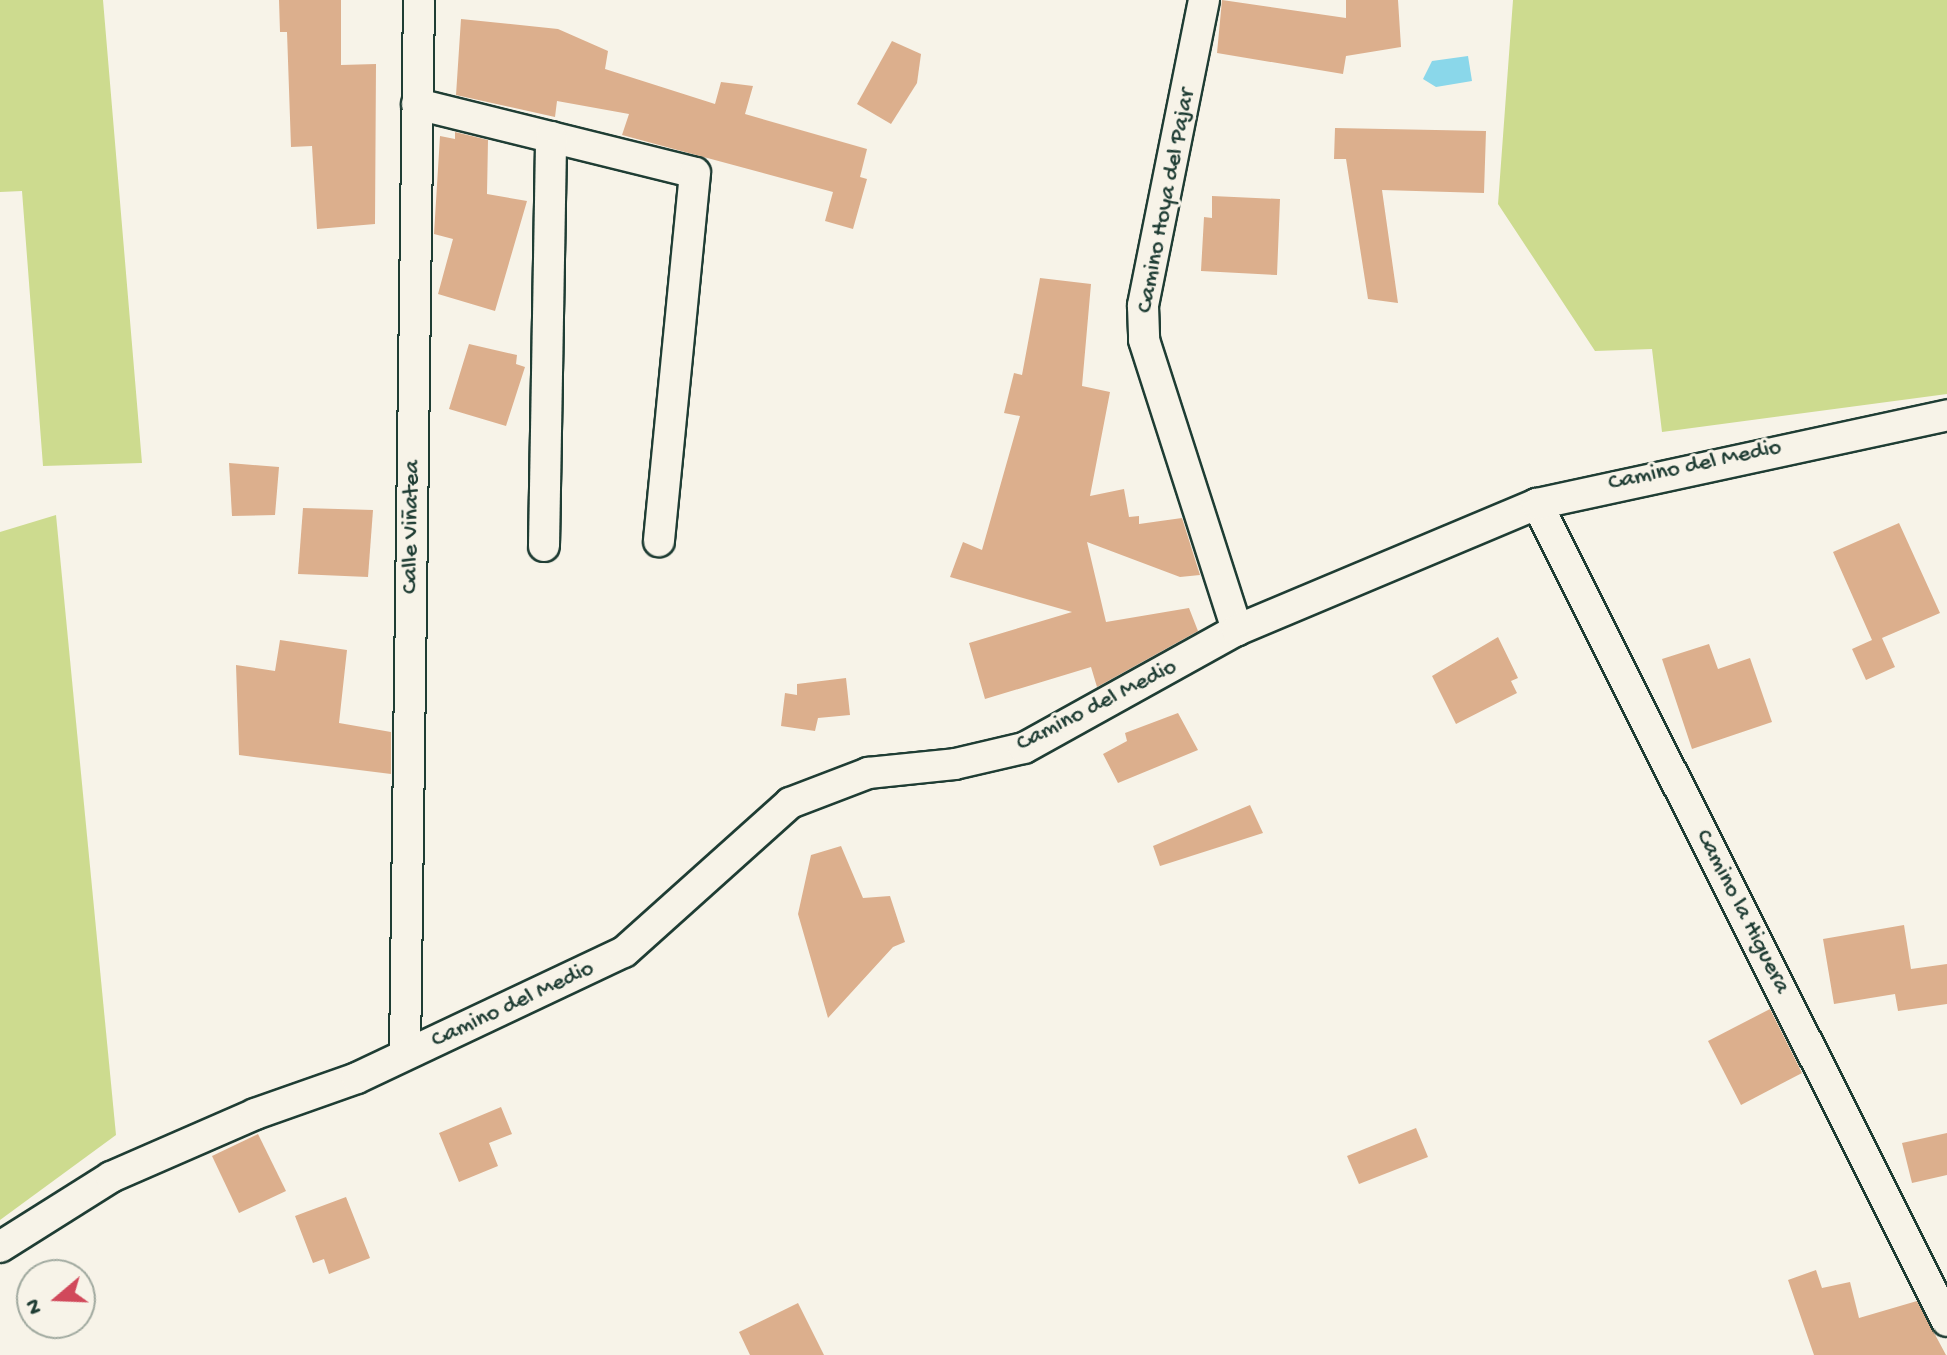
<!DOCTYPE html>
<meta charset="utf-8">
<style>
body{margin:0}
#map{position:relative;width:1947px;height:1355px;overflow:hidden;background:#f7f3e8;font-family:"Gochi Hand",sans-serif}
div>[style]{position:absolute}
.green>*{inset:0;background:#cddb8f}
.water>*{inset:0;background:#8ad7ea}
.building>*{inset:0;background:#dcaf8d}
.roads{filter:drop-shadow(2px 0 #1f3d34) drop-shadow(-2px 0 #1f3d34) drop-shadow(0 2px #1f3d34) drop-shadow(0 -2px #1f3d34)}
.minor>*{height:30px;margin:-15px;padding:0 15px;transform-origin:15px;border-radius:15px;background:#f7f3e8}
span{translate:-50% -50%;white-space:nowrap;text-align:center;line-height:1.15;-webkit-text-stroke:6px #f7f3e8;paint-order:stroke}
.street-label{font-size:24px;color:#1f3d34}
.north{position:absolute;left:16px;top:1259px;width:80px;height:80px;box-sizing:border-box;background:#f7f3e8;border:2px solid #a1aaa0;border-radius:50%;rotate:251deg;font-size:22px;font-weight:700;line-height:32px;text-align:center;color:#1f3d34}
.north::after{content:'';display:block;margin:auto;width:28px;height:36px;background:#d1495b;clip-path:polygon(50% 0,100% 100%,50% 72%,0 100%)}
</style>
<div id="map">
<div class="green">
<i style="clip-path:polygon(0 0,103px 0,142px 463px,43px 466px,22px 191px,0 192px)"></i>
<i style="clip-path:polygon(1513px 0,1947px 0,1947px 394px,1662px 432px,1652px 349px,1595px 351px,1498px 204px)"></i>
<i style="clip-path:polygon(56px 515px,116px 1135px,0 1220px,0 532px)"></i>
</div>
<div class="water">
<i style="clip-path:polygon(1468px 56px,1472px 81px,1436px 87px,1423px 79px,1432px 61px)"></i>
</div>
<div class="building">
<i style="clip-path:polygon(279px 0,341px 0,341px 65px,376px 64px,375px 224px,317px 229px,312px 146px,291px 147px,287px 32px,280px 32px)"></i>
<i style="clip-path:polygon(1222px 0,1346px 18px,1346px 0,1398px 0,1401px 47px,1346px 56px,1343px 74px,1217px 53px)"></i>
<i style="clip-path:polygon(461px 19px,558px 29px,608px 51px,605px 69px,715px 104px,721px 82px,753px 86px,745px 114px,867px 149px,860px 177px,867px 179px,853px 229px,825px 221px,833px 192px,622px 135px,629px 114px,557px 101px,555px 117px,456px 95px)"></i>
<i style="clip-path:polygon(892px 41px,921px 54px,917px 83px,891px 124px,857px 104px)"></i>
<i style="clip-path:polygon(1335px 128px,1486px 131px,1484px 193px,1382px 190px,1398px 303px,1368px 299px,1346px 159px,1334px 159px)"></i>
<i style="clip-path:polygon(455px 132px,488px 140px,487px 194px,527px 201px,495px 311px,438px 294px,453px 239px,434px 234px,440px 136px,455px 139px)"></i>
<i style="clip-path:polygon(1212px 196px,1280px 199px,1277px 275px,1201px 271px,1204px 217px,1212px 218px)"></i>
<i style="clip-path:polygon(1040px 278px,1091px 284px,1082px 386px,1110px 392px,1090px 496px,1124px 489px,1129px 517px,1139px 516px,1139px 524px,1182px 518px,1200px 575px,1180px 577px,1087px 542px,1106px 622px,1189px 608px,1198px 631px,1097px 687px,1091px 667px,985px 699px,969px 643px,1072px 612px,950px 577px,963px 542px,982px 550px,1020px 416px,1004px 413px,1014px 373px,1022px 375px)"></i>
<i style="clip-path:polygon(469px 344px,517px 355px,516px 364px,525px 367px,506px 426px,449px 409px)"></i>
<i style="clip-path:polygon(229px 463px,279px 467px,275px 515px,232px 516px)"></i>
<i style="clip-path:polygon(303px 508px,373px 510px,368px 577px,298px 574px)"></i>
<i style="clip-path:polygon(1899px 523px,1940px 613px,1882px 638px,1895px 667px,1866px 680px,1852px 649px,1872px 640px,1833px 552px)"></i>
<i style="clip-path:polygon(1498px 637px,1518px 678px,1511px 681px,1517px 693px,1456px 724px,1432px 676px)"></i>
<i style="clip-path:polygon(280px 640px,347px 650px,339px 723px,391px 732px,391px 774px,239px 755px,236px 665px,275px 671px)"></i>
<i style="clip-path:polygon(1709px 644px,1718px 669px,1750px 658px,1772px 722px,1692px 749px,1662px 659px)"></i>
<i style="clip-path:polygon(846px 678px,850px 715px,818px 718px,815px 731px,781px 726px,785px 693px,797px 695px,797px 684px)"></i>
<i style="clip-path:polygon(1178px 713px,1198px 750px,1118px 783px,1103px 754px,1127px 741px,1125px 733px)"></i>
<i style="clip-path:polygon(1250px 805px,1263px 833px,1160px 866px,1153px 846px)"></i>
<i style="clip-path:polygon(841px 846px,863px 898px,890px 896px,905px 942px,893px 947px,828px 1018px,798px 914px,811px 855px)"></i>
<i style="clip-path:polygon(1904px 925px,1911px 969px,1947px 964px,1947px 1004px,1898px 1011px,1895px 994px,1834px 1004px,1823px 939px)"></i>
<i style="clip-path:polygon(1770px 1009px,1802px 1073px,1741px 1105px,1708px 1041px)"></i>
<i style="clip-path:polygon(501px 1107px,512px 1134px,489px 1143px,498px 1166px,459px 1182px,439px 1133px)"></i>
<i style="clip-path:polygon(1416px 1128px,1428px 1157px,1359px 1184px,1347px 1156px)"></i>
<i style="clip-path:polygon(1947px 1133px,1947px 1175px,1912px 1183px,1902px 1143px)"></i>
<i style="clip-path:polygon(258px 1134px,286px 1191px,239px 1213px,212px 1156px)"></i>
<i style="clip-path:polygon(346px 1197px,370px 1258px,329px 1274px,324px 1259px,313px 1263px,295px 1216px)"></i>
<i style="clip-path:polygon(1816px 1270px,1822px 1288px,1850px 1282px,1859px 1318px,1917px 1301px,1946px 1355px,1814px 1355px,1788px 1280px)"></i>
<i style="clip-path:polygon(798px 1303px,824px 1355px,750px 1355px,739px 1332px)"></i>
</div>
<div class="roads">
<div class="minor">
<i style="left:1204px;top:0;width:312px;rotate:101.3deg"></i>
<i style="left:1143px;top:306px;width:34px;rotate:88deg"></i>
<i style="left:1144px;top:340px;width:305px;rotate:72.2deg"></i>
<i style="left:417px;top:104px;width:286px;rotate:13.9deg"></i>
<i style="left:695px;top:173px;width:370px;rotate:95.6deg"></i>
<i style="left:1537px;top:504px;width:914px;rotate:63.35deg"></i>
<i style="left:544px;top:546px;width:409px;rotate:-89deg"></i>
<i style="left:405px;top:1053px;width:1053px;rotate:-89.24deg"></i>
<i style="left:0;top:1247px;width:131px;rotate:-32.2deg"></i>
<i style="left:111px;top:1177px;width:157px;rotate:-23.6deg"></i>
<i style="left:255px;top:1114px;width:108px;rotate:-19.4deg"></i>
<i style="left:357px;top:1078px;width:295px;rotate:-25.3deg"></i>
<i style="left:624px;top:952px;width:223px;rotate:-41.9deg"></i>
<i style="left:790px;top:803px;width:84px;rotate:-21deg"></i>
<i style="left:868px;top:773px;width:87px;rotate:-5.9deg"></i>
<i style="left:955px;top:764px;width:71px;rotate:-13.1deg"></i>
<i style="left:1024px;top:748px;width:244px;rotate:-29deg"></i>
<i style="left:1237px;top:630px;width:325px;rotate:-22.8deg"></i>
<i style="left:1537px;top:504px;width:420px;rotate:-12.2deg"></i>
</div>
</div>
<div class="street-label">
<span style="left:1167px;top:201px;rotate:-79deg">Camino Hoya del Pajar</span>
<span style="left:1695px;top:466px;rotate:-12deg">Camino del Medio</span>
<span style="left:412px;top:527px;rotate:-89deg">Calle Viñatea</span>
<span style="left:1097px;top:706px;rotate:-27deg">Camino del Medio</span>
<span style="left:1742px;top:912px;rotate:63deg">Camino la Higuera</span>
<span style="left:513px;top:1005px;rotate:-25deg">Camino del Medio</span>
</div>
<div class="north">N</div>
</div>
